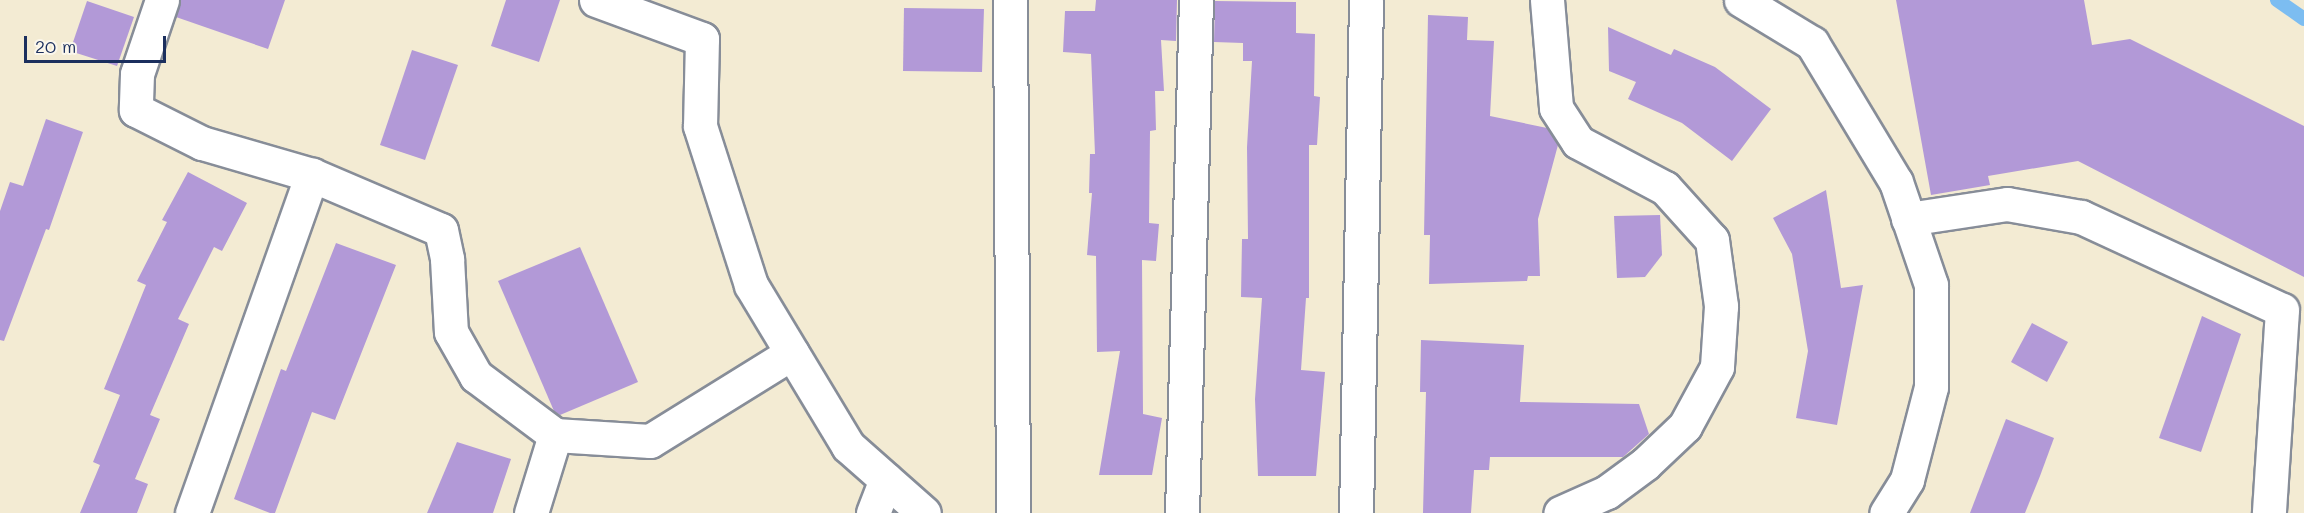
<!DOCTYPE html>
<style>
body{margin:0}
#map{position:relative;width:2304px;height:513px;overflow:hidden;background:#f3ebd3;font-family:Mali,sans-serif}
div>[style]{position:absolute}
.stream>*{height:14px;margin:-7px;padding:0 7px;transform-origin:7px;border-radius:7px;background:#7cbdf1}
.building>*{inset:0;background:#b299d7}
.roads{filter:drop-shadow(2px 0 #878d98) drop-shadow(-2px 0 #878d98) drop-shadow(0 2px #878d98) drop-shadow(0 -2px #878d98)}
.minor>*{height:33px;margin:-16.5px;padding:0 16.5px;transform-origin:16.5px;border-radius:16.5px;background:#fff}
span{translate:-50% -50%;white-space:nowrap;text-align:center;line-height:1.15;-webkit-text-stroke:6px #fbf7ec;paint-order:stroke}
.scale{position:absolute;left:24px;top:36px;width:142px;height:27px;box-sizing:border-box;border:3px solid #1b2f5e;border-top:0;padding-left:8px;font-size:18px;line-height:21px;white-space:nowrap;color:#1b2f5e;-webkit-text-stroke:4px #fbf7ec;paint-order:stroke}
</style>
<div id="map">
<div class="stream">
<i style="left:2277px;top:0;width:33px;rotate:35deg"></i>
</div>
<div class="building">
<i style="clip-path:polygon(180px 0,285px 0,268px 49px,176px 17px)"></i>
<i style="clip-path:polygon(506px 0,560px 0,539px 62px,491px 46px)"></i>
<i style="clip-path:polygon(1096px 0,1177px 0,1176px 41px,1161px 40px,1164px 91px,1155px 91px,1156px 130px,1150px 131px,1149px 223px,1159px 224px,1156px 261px,1142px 260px,1143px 414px,1162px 418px,1152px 475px,1099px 475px,1120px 351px,1097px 352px,1096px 256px,1087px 255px,1092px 193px,1089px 193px,1090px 154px,1095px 154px,1091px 54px,1063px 52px,1065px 11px,1095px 11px)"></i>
<i style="clip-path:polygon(1896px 0,2084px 0,2092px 45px,2130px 39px,2304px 126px,2304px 277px,2078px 161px,1988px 176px,1990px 185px,1931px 195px)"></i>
<i style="clip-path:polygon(87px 1px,134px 17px,117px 66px,70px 51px)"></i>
<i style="clip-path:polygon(1215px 1px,1296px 2px,1296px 33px,1315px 34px,1314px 96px,1320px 97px,1317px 145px,1309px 145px,1309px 298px,1306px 298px,1301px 370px,1325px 372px,1316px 476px,1258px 476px,1255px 399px,1262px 298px,1241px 297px,1242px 239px,1248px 239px,1247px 147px,1252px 61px,1243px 61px,1243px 43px,1214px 42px)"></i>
<i style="clip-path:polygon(904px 8px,984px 9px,982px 72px,903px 71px)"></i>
<i style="clip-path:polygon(1428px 15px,1468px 17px,1467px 40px,1494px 41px,1490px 116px,1547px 128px,1558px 145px,1538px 219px,1540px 276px,1528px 276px,1527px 281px,1429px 284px,1430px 235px,1424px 235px)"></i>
<i style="clip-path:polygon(1608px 27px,1671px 55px,1674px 49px,1715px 67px,1771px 109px,1732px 161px,1682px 123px,1628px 99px,1636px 82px,1609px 71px)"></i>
<i style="clip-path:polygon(412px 50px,458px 65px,425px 160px,380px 145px)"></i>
<i style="clip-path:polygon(46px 119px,83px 132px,49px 230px,46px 229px,4px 341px,0 340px,0 211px,10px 182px,23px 186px)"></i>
<i style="clip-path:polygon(188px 172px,247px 203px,222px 251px,214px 247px,178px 319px,189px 324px,150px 415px,160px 419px,135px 479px,148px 484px,137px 513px,80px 513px,100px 465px,93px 462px,120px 395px,104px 389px,146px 285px,137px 281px,167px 222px,162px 220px)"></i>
<i style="clip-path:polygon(1826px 190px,1841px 288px,1863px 285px,1837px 425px,1796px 418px,1808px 351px,1792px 254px,1773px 218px)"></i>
<i style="clip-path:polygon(1660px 215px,1662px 255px,1645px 277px,1617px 278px,1614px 216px)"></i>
<i style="clip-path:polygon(336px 243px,396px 265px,335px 420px,312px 412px,275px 513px,270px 513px,234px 499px,281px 369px,286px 371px)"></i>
<i style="clip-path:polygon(580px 247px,638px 382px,560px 415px,554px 411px,498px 281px)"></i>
<i style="clip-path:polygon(2202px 316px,2241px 334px,2201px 452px,2159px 438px)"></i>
<i style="clip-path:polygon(2032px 323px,2068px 342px,2047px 382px,2011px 362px)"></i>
<i style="clip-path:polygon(1421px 340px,1524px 345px,1520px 402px,1639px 404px,1649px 434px,1623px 457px,1490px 457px,1489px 470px,1474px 470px,1471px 513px,1423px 513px,1426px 392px,1420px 392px)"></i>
<i style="clip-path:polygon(2006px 419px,2054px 438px,2040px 476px,2025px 513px,1970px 513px)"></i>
<i style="clip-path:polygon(457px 442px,511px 459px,493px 513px,427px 513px)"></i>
</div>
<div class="roads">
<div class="minor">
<i style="left:162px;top:0;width:78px;rotate:108.7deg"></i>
<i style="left:137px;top:74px;width:36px;rotate:92deg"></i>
<i style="left:136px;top:110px;width:74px;rotate:26.6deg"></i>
<i style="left:202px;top:143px;width:115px;rotate:16.2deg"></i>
<i style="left:312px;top:175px;width:140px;rotate:23.1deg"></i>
<i style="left:441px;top:230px;width:30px;rotate:78deg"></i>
<i style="left:447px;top:259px;width:73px;rotate:86.9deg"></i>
<i style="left:451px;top:332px;width:51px;rotate:60.4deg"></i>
<i style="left:476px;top:376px;width:99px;rotate:36.8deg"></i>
<i style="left:596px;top:0;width:113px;rotate:20.2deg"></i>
<i style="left:702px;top:39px;width:87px;rotate:91.3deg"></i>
<i style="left:700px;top:126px;width:167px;rotate:72.2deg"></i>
<i style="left:751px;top:285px;width:188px;rotate:58.9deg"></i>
<i style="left:848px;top:446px;width:101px;rotate:41.4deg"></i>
<i style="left:1010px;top:0;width:513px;rotate:89.66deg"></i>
<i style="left:1547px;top:0;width:108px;rotate:85.2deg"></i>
<i style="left:1556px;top:108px;width:40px;rotate:57.1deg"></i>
<i style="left:1578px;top:142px;width:98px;rotate:27.9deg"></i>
<i style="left:1665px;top:188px;width:70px;rotate:47.9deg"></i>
<i style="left:1712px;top:240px;width:67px;rotate:82.2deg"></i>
<i style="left:1721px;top:306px;width:61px;rotate:93.8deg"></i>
<i style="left:1717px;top:367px;width:67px;rotate:118.5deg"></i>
<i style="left:1685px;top:426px;width:55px;rotate:136.5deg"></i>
<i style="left:1645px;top:464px;width:47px;rotate:143.6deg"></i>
<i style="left:1607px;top:492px;width:51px;rotate:155.9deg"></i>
<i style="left:1741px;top:0;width:83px;rotate:31.2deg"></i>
<i style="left:1812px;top:43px;width:162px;rotate:58.9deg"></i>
<i style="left:1896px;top:182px;width:109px;rotate:71.2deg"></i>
<i style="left:1931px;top:285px;width:102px;rotate:90deg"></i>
<i style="left:1931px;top:387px;width:96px;rotate:104.5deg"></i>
<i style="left:1907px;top:480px;width:39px;rotate:122deg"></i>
<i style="left:1908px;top:219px;width:100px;rotate:-8.6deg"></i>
<i style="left:2007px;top:204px;width:75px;rotate:10deg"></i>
<i style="left:2081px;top:217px;width:221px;rotate:24.8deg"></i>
<i style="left:2282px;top:310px;width:203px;rotate:93.7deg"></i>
<i style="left:192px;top:513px;width:359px;rotate:-70.5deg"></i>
<i style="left:531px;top:513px;width:82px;rotate:-72.9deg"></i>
<i style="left:555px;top:435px;width:95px;rotate:3.6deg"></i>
<i style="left:650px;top:441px;width:167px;rotate:-31.8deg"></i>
<i style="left:873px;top:513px;width:36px;rotate:-69deg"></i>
<i style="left:1182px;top:513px;width:513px;rotate:-88.44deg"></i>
<i style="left:1356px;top:513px;width:513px;rotate:-88.88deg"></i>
</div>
</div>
<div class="scale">20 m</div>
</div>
